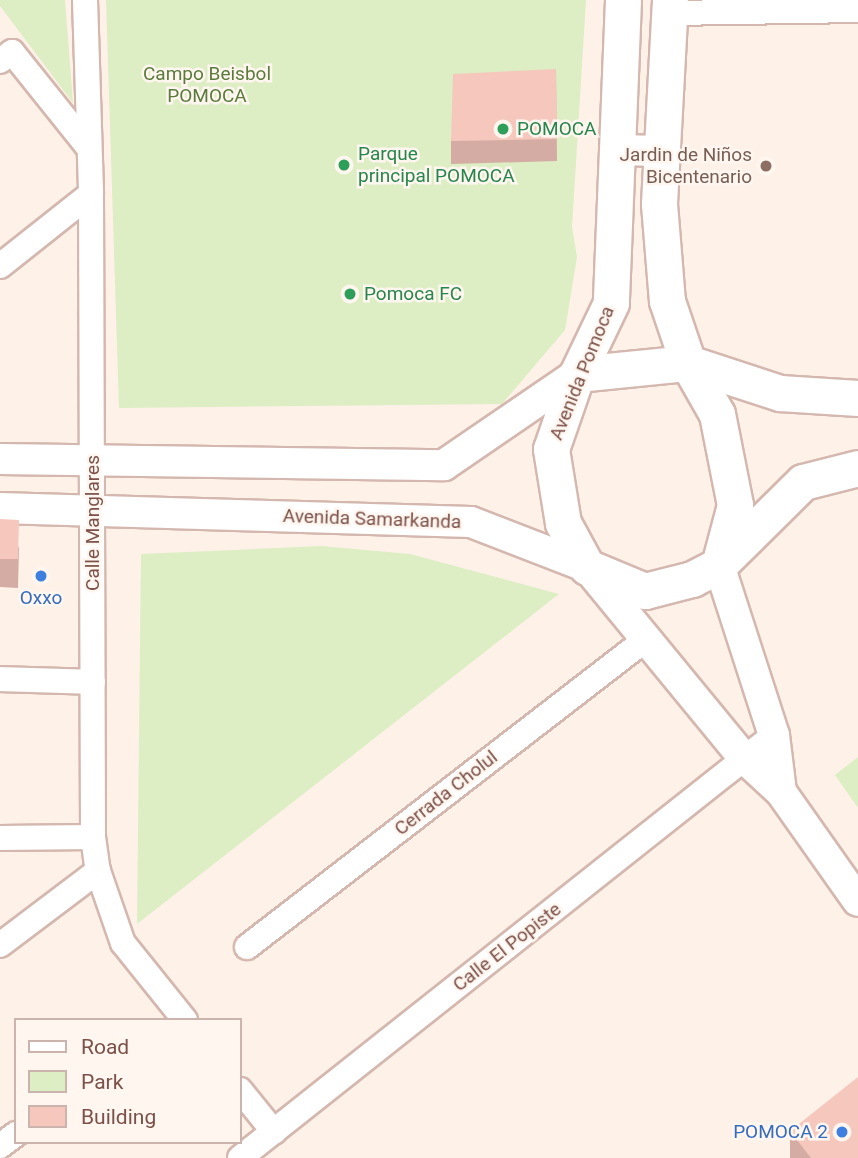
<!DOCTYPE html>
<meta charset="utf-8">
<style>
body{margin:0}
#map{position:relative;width:858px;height:1158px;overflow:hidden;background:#fef1e8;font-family:Roboto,sans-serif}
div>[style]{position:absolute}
.green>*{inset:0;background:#ddedc4}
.roads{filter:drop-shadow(2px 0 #d4b8af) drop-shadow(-2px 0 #d4b8af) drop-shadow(0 2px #d4b8af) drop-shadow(0 -2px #d4b8af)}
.minor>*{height:24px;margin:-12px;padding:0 12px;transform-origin:12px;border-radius:12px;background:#fff}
.tertiary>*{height:30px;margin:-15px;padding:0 15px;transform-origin:15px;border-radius:15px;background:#fff}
.secondary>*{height:35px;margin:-17.5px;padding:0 17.5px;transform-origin:17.5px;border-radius:17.5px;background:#fff}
.wall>*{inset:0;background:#d4aca3}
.building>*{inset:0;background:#f6c8bd}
.dots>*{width:19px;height:19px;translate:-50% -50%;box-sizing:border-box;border:4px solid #fff6f0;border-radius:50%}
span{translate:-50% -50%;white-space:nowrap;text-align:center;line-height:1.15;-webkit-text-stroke:5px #fff6f0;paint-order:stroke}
.park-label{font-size:19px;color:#5b7b3d}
.leisure-label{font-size:19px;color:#27864d}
.left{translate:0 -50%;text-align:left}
.education-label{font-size:19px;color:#785e54}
.right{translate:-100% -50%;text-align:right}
.street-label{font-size:19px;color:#7b5149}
.shop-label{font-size:19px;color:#366cbe}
.legend{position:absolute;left:14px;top:1018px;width:228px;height:126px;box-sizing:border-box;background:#fff6f0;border:2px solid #cab4ad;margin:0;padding:9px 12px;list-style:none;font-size:21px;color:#7b5149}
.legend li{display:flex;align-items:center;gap:14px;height:35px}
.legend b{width:35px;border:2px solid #cab4ad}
</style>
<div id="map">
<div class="green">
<i style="clip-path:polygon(0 0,65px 0,73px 103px,0 6px)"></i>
<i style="clip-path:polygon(106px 0,586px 0,572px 227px,577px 257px,565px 330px,502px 404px,119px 408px)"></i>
<i style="clip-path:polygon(321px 546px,410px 554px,559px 594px,137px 924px,141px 554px)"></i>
<i style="clip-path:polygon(858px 757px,858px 808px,835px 775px)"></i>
</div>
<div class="roads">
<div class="minor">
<i style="left:85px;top:0;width:194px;rotate:88.2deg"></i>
<i style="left:91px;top:194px;width:643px;rotate:89.82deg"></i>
<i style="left:93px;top:837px;width:34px;rotate:82deg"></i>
<i style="left:98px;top:871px;width:76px;rotate:70.9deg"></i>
<i style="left:123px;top:943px;width:99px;rotate:51.2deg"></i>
<i style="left:670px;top:13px;width:188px;rotate:-0.9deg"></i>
<i style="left:0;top:61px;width:15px;rotate:-37deg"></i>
<i style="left:12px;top:52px;width:122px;rotate:51.3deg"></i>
<i style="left:0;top:266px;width:116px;rotate:-38.4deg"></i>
<i style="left:0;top:679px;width:93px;rotate:1.8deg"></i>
<i style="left:0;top:838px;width:93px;rotate:-0.6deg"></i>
<i style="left:0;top:945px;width:123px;rotate:-37.1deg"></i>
<i style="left:247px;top:947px;width:503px;rotate:-37.65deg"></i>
<i style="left:240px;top:1090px;width:54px;rotate:51deg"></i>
<i style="left:0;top:1146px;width:20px;rotate:-37deg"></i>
<i style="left:240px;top:1158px;width:681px;rotate:-38.38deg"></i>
</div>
<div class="tertiary">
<i style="left:617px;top:150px;width:45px;rotate:1.3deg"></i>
<i style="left:0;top:459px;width:444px;rotate:0.8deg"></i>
<i style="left:444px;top:465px;width:161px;rotate:-34.4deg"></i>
<i style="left:0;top:508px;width:471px;rotate:1.7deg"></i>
<i style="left:471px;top:522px;width:124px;rotate:21.2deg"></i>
<i style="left:587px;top:567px;width:247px;rotate:50.6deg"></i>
<i style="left:744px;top:758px;width:50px;rotate:42.6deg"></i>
<i style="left:781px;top:792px;width:133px;rotate:54.8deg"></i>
<i style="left:719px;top:565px;width:179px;rotate:72.1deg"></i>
<i style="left:774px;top:735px;width:57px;rotate:83deg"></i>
</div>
<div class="secondary">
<i style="left:623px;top:0;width:303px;rotate:92.3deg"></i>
<i style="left:611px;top:303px;width:79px;rotate:115.6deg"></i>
<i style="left:577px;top:374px;width:79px;rotate:109.1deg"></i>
<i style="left:551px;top:449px;width:75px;rotate:80.8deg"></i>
<i style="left:563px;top:523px;width:50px;rotate:61.4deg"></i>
<i style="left:587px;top:567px;width:63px;rotate:22.5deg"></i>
<i style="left:645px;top:591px;width:49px;rotate:-14.3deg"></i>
<i style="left:692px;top:579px;width:30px;rotate:-27deg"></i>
<i style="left:719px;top:565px;width:118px;rotate:-44.7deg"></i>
<i style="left:803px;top:482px;width:57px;rotate:-14.3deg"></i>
<i style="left:670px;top:0;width:204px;rotate:93.1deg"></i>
<i style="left:659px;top:204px;width:97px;rotate:85.3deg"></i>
<i style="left:667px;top:301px;width:65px;rotate:71.3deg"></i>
<i style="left:688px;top:363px;width:59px;rotate:60.4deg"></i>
<i style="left:717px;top:414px;width:93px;rotate:78.8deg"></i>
<i style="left:735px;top:505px;width:62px;rotate:104.9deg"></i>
<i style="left:577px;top:374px;width:112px;rotate:-5.7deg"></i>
<i style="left:688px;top:363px;width:97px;rotate:18.1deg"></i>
<i style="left:780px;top:393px;width:78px;rotate:3.7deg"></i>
</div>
</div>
<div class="wall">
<i style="clip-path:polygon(556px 69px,557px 161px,451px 164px,451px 141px)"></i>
<i style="clip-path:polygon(0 519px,19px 548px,18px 588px,0 587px)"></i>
<i style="clip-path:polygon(790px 1131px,858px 1158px,790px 1158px)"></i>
</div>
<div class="building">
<i style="clip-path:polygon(556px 69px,557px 139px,451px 141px,453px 74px)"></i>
<i style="clip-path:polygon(0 519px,19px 520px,18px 559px,0 559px)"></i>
<i style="clip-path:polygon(858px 1077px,858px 1158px,811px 1158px,790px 1131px)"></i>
</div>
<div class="dots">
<i style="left:503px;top:129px;background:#2e9e5b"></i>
<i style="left:344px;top:165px;background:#2e9e5b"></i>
<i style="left:766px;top:166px;background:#8d6e63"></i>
<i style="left:350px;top:294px;background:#2e9e5b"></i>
<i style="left:41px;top:576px;background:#3f7fe0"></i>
<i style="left:842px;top:1132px;background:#3f7fe0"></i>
</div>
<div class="park-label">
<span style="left:207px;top:85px">Campo Beisbol<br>POMOCA</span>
</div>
<div class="leisure-label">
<span class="left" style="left:517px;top:129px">POMOCA</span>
<span class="left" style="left:358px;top:165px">Parque<br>principal POMOCA</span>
<span class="left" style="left:364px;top:294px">Pomoca FC</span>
</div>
<div class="education-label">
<span class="right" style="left:752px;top:166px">Jardin de Niños<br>Bicentenario</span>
</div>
<div class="street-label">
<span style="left:582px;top:373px;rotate:-68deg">Avenida Pomoca</span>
<span style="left:372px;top:519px;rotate:2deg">Avenida Samarkanda</span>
<span style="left:93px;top:523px;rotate:-90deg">Calle Manglares</span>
<span style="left:446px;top:793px;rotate:-38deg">Cerrada Cholul</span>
<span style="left:507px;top:947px;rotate:-38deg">Calle El Popiste</span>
</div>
<div class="shop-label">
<span style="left:41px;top:598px">Oxxo</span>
<span class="right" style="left:828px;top:1132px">POMOCA 2</span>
</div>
<ul class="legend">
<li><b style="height:9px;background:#fff"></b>Road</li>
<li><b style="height:19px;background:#ddedc4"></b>Park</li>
<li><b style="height:19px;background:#f6c8bd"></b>Building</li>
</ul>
</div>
